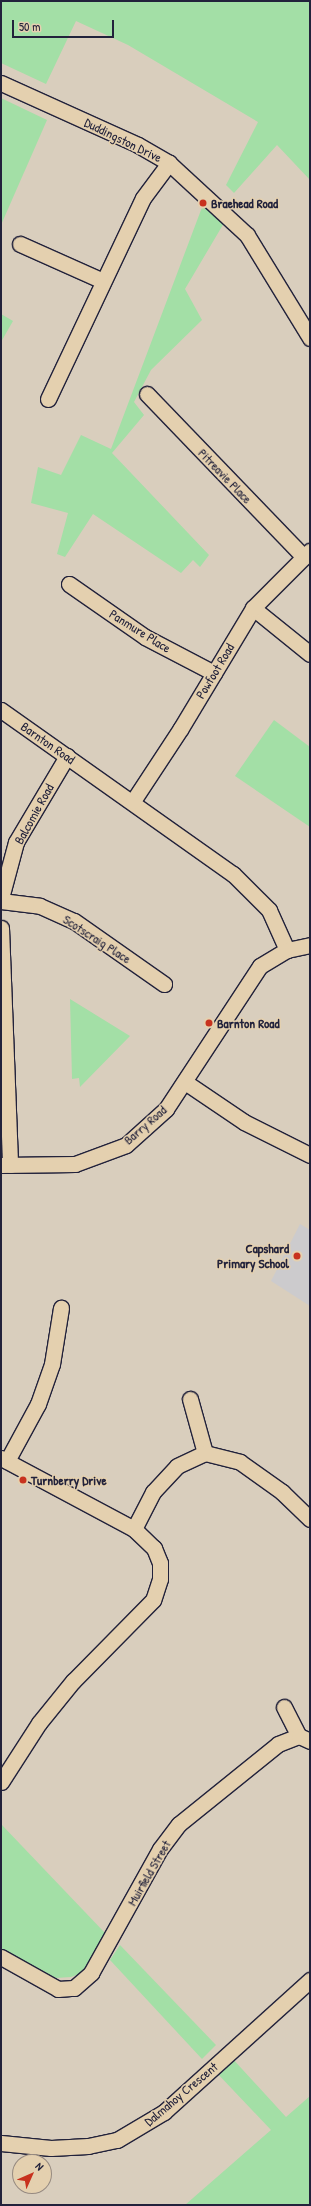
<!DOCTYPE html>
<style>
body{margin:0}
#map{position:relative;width:311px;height:2206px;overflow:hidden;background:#d9cebd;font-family:"Patrick Hand",sans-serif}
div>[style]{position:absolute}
.built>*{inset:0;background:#cccbcd}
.green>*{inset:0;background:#a3dfa6}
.roads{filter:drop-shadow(1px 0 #22223b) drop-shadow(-1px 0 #22223b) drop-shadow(0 1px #22223b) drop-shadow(0 -1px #22223b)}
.minor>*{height:15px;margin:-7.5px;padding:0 7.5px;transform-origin:7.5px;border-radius:7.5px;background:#e4d0af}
.dots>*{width:11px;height:11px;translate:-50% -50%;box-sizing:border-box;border:2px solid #e4d0af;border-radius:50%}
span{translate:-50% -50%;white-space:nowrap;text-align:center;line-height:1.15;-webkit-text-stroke:3px #e4d0af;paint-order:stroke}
.street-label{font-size:13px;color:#22223b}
.poi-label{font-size:13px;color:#22223b;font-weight:700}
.left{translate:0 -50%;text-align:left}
.right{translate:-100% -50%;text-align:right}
.frame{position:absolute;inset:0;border:2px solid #22223b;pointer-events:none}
.north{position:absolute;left:12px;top:2154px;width:40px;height:40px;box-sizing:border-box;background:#e4d0af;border:1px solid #968a81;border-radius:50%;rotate:45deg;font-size:11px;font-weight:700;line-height:16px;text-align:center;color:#22223b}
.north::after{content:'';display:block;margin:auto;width:14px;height:18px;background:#c8321e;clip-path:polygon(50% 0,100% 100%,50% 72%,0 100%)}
.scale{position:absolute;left:12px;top:20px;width:102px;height:18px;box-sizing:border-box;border:2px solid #22223b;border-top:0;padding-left:5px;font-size:12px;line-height:14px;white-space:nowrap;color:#22223b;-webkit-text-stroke:3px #e4d0af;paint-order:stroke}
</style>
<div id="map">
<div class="built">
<i style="clip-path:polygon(300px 1224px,310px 1230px,310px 1306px,271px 1281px)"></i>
</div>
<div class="green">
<i style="clip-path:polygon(1px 1px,310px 1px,310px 180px,277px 145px,234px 193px,226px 185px,258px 122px,128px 45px,76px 21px,46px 84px,1px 63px)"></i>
<i style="clip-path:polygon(1px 98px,47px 120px,1px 225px)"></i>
<i style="clip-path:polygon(204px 202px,224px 223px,185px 289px,202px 320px,151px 370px,134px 402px,144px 415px,112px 453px,209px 555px,200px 567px,193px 560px,181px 573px,93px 514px,65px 557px,57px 554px,68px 513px,31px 503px,38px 467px,61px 475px,81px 435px,111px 449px)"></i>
<i style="clip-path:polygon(1px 314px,13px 321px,1px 342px)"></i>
<i style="clip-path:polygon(274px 720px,310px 747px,310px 827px,235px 776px)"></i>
<i style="clip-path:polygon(70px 999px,130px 1036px,80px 1087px,79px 1078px,72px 1079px)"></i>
<i style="clip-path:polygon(1px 1824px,105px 1933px,84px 1972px,71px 1977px,56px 1978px,1px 1950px)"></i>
<i style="clip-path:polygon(120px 1945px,216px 2045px,202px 2059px,110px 1960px)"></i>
<i style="clip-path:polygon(231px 2057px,286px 2117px,310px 2096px,310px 2205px,185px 2205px,271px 2130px,215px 2071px)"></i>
</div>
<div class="roads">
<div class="minor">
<i style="left:1px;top:83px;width:150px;rotate:24.3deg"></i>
<i style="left:138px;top:145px;width:36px;rotate:30deg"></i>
<i style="left:169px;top:163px;width:106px;rotate:42.7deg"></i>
<i style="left:247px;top:235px;width:121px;rotate:58.5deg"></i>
<i style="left:20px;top:244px;width:91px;rotate:24deg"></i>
<i style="left:147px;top:394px;width:226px;rotate:46.1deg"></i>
<i style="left:48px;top:399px;width:222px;rotate:-64.7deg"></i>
<i style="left:143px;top:198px;width:44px;rotate:-53.4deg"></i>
<i style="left:69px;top:584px;width:93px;rotate:34.9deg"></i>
<i style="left:145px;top:637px;width:78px;rotate:27.6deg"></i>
<i style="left:253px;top:608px;width:73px;rotate:38.9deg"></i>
<i style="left:1px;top:710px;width:284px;rotate:35.3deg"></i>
<i style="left:233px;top:874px;width:51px;rotate:45deg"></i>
<i style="left:269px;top:910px;width:44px;rotate:65.8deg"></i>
<i style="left:133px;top:801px;width:87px;rotate:-56.7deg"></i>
<i style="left:181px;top:728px;width:140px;rotate:-59deg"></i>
<i style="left:253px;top:608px;width:81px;rotate:-45deg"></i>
<i style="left:1px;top:898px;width:58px;rotate:-75deg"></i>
<i style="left:16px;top:842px;width:100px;rotate:-59.3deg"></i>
<i style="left:1px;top:901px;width:39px;rotate:7deg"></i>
<i style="left:40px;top:906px;width:37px;rotate:24deg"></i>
<i style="left:74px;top:921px;width:110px;rotate:35deg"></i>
<i style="left:1px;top:928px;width:237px;rotate:87.8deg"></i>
<i style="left:185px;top:1082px;width:71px;rotate:34.1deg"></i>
<i style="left:244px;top:1122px;width:74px;rotate:26.6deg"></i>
<i style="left:1px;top:1165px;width:74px;rotate:-0.8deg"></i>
<i style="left:75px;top:1164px;width:54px;rotate:-20.4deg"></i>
<i style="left:126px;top:1145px;width:54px;rotate:-42deg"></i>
<i style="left:166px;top:1109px;width:171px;rotate:-56.7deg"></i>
<i style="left:260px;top:966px;width:31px;rotate:-31deg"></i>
<i style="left:287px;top:950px;width:24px;rotate:-12deg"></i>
<i style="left:190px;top:1399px;width:56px;rotate:74.5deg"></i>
<i style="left:1px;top:1458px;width:151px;rotate:28.1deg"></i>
<i style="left:134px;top:1529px;width:28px;rotate:44deg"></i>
<i style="left:154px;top:1548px;width:16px;rotate:68deg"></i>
<i style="left:160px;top:1563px;width:16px;rotate:90deg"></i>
<i style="left:160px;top:1579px;width:22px;rotate:108deg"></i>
<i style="left:153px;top:1600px;width:114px;rotate:134.6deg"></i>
<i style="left:73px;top:1681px;width:54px;rotate:129deg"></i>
<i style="left:39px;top:1723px;width:70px;rotate:122.8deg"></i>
<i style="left:7px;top:1461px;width:65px;rotate:-61.5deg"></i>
<i style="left:38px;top:1404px;width:42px;rotate:-70.7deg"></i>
<i style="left:52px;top:1364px;width:57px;rotate:-80.9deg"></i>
<i style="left:134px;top:1529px;width:42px;rotate:-62.8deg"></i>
<i style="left:153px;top:1492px;width:35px;rotate:-47deg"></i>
<i style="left:177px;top:1466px;width:31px;rotate:-25deg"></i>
<i style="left:205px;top:1453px;width:36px;rotate:14deg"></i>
<i style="left:240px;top:1462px;width:52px;rotate:35.5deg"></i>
<i style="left:282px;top:1492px;width:39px;rotate:44deg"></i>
<i style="left:284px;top:1707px;width:33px;rotate:63deg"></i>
<i style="left:1px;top:1957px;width:65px;rotate:29.3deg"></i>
<i style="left:58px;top:1989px;width:16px;rotate:-4deg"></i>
<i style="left:74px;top:1988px;width:23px;rotate:-41deg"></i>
<i style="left:91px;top:1973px;width:142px;rotate:-60.9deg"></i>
<i style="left:160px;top:1849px;width:31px;rotate:-53deg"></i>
<i style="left:179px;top:1824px;width:127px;rotate:-38.9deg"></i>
<i style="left:278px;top:1744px;width:22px;rotate:-21deg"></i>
<i style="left:299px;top:1736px;width:12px;rotate:24deg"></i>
<i style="left:1px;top:2143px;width:50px;rotate:5.7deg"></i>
<i style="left:51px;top:2148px;width:37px;rotate:-3deg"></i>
<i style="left:88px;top:2146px;width:30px;rotate:-12deg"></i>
<i style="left:117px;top:2140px;width:55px;rotate:-30.8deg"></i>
<i style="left:164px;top:2112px;width:197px;rotate:-42.1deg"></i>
</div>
</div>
<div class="dots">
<i style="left:203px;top:203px;background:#c8321e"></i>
<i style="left:209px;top:1023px;background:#c8321e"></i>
<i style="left:297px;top:1256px;background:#c8321e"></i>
<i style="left:23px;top:1480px;background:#c8321e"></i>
</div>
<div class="street-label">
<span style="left:123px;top:140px;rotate:26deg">Duddingston Drive</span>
<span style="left:225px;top:476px;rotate:46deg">Pitreavie Place</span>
<span style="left:140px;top:631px;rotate:32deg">Panmure Place</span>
<span style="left:215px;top:671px;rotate:-59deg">Powfoot Road</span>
<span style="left:48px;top:743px;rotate:35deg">Barnton Road</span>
<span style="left:34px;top:814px;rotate:-61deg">Balcomie Road</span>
<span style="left:97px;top:939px;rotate:33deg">Scotscraig Place</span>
<span style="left:145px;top:1125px;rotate:-41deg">Barry Road</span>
<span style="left:149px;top:1873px;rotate:-60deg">Muirfield Street</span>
<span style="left:181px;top:2094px;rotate:-40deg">Dalmahoy Crescent</span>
</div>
<div class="poi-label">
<span class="left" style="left:211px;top:203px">Braehead Road</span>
<span class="left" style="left:217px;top:1023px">Barnton Road</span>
<span class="right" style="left:289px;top:1256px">Capshard<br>Primary School</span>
<span class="left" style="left:31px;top:1480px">Turnberry Drive</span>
</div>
<div class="frame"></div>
<div class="north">N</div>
<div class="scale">50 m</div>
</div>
